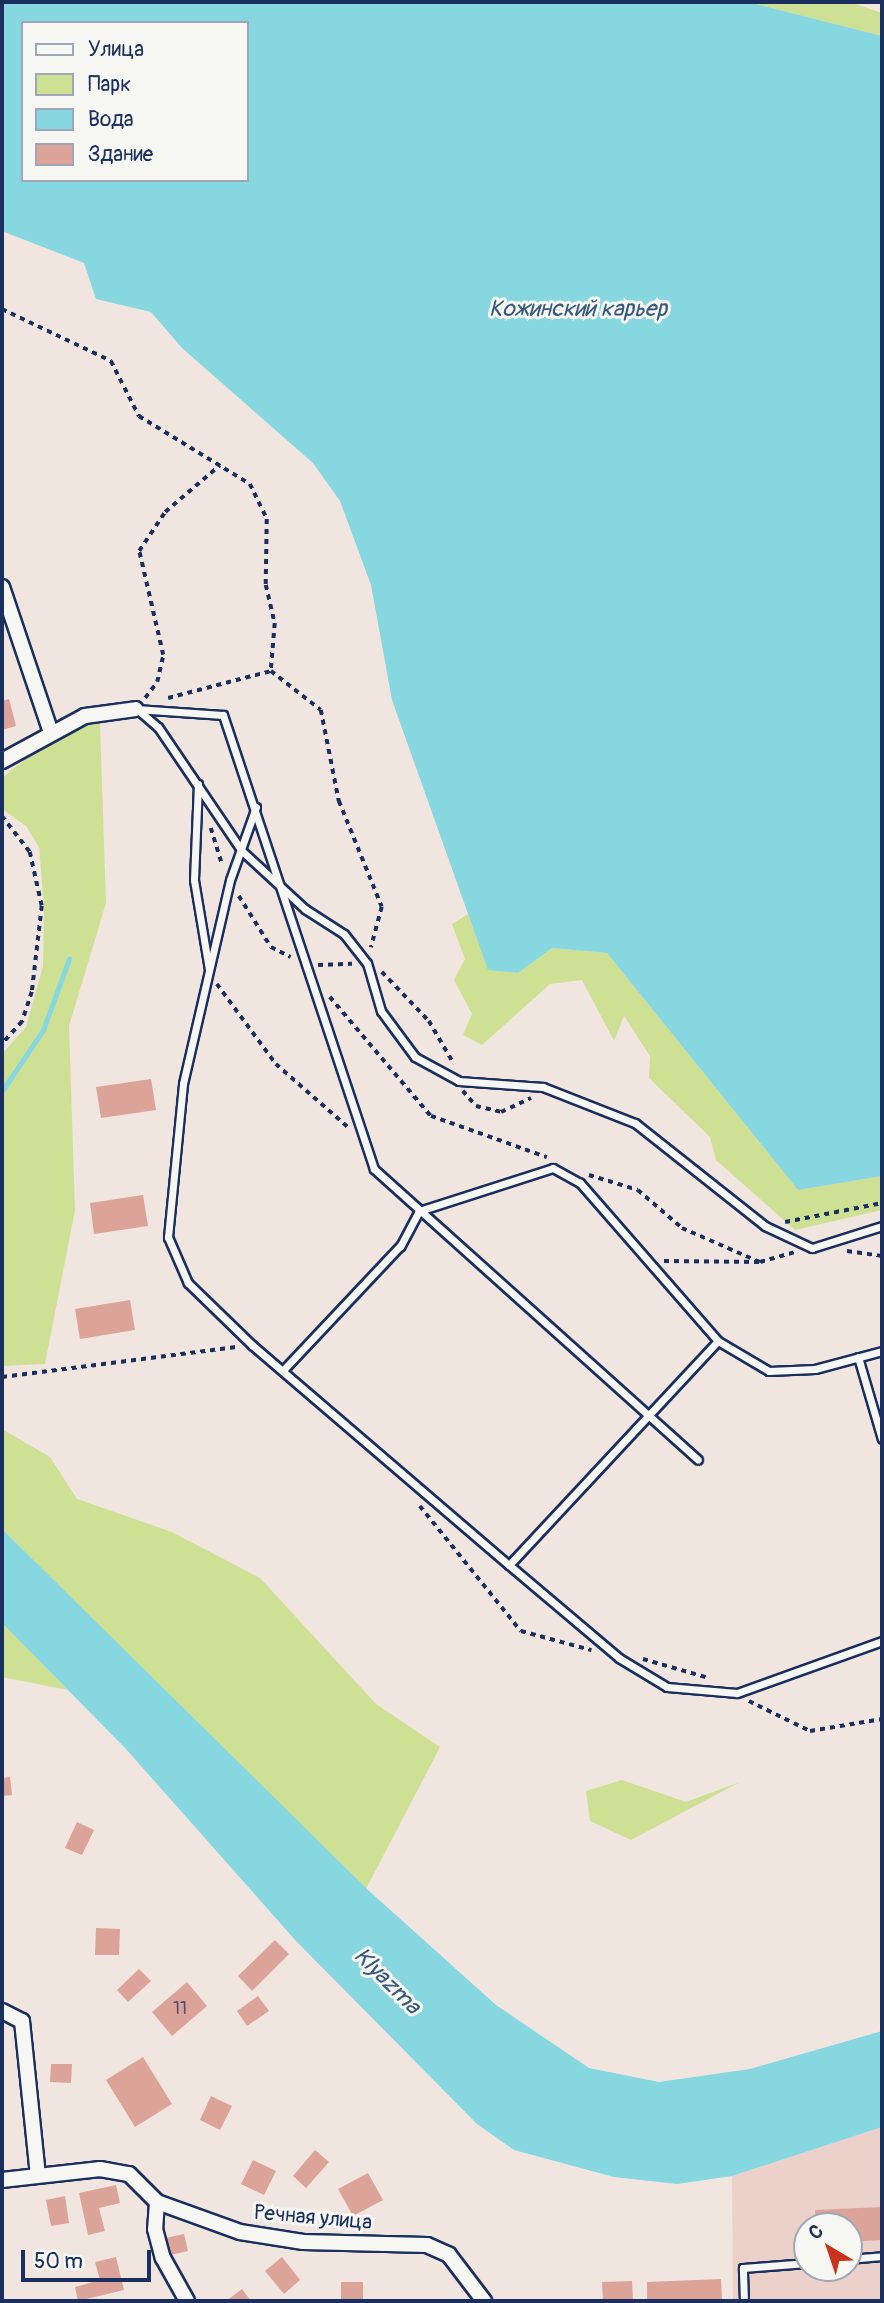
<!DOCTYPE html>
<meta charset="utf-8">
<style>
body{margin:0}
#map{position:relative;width:884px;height:2303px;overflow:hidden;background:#f1e5e0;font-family:Pangolin,sans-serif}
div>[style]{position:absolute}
.built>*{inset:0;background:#ebd1ca}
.green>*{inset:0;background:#cee094}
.water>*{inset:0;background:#86d7e0}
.stream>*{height:5px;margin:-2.5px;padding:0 2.5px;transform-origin:2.5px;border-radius:2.5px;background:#86d7e0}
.building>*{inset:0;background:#dca398}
.path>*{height:3.5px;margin-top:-1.75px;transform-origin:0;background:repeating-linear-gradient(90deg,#1b2f5e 0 5px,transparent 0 10px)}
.roads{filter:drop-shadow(2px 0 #1b2f5e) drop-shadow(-2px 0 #1b2f5e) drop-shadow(0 2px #1b2f5e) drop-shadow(0 -2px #1b2f5e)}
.service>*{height:7px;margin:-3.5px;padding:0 3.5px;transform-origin:3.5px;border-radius:3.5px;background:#f6f6f2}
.minor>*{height:14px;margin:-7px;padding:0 7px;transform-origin:7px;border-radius:7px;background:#f6f6f2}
span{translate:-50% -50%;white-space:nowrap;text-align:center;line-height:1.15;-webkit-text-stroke:6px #f6f6f2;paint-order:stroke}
.number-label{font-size:18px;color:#4b4c6c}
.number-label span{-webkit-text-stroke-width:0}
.street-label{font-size:21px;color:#1b2f5e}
.water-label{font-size:23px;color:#36597e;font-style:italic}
.frame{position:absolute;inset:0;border:4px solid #1b2f5e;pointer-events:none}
.legend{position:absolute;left:21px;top:21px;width:228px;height:161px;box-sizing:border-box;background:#f6f6f2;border:2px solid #9ea6b7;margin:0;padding:9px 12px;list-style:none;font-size:21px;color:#1b2f5e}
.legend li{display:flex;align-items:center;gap:14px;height:35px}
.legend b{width:35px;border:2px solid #9ea6b7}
.north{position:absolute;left:793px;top:2212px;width:70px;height:70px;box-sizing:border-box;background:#f6f6f2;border:2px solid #9ea6b7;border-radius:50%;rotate:321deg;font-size:19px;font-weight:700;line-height:28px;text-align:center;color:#1b2f5e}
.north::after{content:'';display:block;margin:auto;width:24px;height:32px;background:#c8321e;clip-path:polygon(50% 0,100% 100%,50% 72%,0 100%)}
.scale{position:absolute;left:21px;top:2250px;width:130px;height:32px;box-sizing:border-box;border:4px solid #1b2f5e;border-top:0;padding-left:9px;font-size:21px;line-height:24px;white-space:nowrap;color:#1b2f5e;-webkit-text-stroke:5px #f6f6f2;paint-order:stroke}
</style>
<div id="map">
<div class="built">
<i style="clip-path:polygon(evenodd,882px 2127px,882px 2301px,733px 2301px,732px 2176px,882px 2127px,807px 2226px,849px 2226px,849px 2268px,807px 2268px,807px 2226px)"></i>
</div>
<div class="green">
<i style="clip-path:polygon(748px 2px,849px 2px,882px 13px,882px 36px)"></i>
<i style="clip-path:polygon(100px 722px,106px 903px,69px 1026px,75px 1210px,45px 1364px,2px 1366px,2px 1054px,26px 1027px,43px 966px,44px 906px,39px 847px,26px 826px,2px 809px,2px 778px,57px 734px)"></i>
<i style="clip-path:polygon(468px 914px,489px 970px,518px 973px,552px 948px,607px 953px,798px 1190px,882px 1176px,882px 1210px,795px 1230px,716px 1160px,710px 1137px,649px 1078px,650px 1056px,624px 1016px,614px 1041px,582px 980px,550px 984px,482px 1045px,463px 1035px,472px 1014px,454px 980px,465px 959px,452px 924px)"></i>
<i style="clip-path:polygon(2px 1429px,50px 1457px,77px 1499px,172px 1532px,260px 1578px,376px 1704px,440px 1747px,366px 1889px,2px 1529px)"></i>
<i style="clip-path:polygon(2px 1623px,68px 1690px,2px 1677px)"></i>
<i style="clip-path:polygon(622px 1780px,686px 1802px,740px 1782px,631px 1840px,590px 1821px,586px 1791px)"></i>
</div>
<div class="water">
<i style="clip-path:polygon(evenodd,2px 2px,748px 2px,882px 36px,882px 1176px,798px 1190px,607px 953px,552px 948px,518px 973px,488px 970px,392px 700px,371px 585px,340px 501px,313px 463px,182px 348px,151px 312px,96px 299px,84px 263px,2px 231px,2px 2px,23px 23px,247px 23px,247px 180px,23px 180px,23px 23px)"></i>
<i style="clip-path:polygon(2px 1529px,367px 1889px,496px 2005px,589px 2068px,659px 2082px,750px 2069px,882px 2031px,882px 2127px,732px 2176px,677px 2184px,614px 2177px,514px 2150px,477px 2124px,296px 1941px,126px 1749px,2px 1623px)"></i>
</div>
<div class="stream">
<i style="left:2px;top:1091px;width:73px;rotate:-56.1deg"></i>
<i style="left:43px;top:1030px;width:76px;rotate:-69.9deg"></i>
</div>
<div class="building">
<i style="clip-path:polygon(9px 699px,16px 726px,2px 730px,2px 701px)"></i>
<i style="clip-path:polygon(151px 1079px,156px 1110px,101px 1118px,96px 1087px)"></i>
<i style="clip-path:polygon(143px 1195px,148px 1226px,94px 1234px,90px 1203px)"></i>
<i style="clip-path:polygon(130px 1300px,135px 1330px,80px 1339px,75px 1309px)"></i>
<i style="clip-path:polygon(10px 1777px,12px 1795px,2px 1796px,2px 1778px)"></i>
<i style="clip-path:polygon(77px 1822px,94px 1830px,82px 1855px,65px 1848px)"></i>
<i style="clip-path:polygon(96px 1928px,120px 1929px,119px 1955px,95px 1955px)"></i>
<i style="clip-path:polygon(275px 1940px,289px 1954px,252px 1991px,238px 1976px)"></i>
<i style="clip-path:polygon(139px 1969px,151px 1981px,128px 2002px,117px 1990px)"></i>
<i style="clip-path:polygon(187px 1982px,207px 2006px,172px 2036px,152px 2012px)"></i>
<i style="clip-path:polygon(258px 1996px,269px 2011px,247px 2026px,237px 2011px)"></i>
<i style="clip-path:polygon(143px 2057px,172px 2104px,135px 2127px,106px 2080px)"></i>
<i style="clip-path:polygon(51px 2064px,72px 2064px,71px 2083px,50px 2082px)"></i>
<i style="clip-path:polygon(211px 2096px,232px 2106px,220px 2130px,200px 2120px)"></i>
<i style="clip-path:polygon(315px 2150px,329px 2162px,306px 2188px,293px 2176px)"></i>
<i style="clip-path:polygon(253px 2160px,276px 2171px,264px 2195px,241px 2184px)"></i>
<i style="clip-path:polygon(368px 2173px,383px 2200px,353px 2216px,338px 2189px)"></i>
<i style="clip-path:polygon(116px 2185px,120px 2203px,99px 2208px,105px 2231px,88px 2235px,79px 2193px)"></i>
<i style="clip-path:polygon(65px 2196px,69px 2223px,51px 2226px,46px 2200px)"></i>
<i style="clip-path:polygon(882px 2207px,882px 2240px,849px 2242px,849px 2226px,816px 2226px,815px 2210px)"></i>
<i style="clip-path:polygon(184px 2234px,188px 2251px,170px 2255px,166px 2238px)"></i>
<i style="clip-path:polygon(116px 2257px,124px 2290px,78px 2301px,75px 2287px,100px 2280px,95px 2262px)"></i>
<i style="clip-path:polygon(282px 2257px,300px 2280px,284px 2294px,265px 2271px)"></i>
<i style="clip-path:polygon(721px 2279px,722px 2301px,647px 2301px,647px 2282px)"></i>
<i style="clip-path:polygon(632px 2281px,633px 2301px,603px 2301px,602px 2282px)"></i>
<i style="clip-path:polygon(341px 2282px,363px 2282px,363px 2301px,341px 2301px)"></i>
<i style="clip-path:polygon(242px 2289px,251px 2301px,226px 2301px)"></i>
</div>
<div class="path">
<i style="left:2px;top:309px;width:121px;rotate:25.5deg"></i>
<i style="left:111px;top:361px;width:62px;rotate:63deg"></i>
<i style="left:139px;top:416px;width:130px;rotate:31.5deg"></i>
<i style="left:250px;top:484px;width:39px;rotate:64deg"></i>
<i style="left:267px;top:519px;width:66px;rotate:90.9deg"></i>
<i style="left:266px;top:585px;width:39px;rotate:77deg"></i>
<i style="left:275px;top:623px;width:48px;rotate:94.8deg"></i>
<i style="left:271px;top:671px;width:63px;rotate:38deg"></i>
<i style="left:321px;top:710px;width:93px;rotate:78.8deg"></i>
<i style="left:339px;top:801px;width:114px;rotate:67.9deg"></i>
<i style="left:382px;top:907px;width:42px;rotate:105deg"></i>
<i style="left:145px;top:698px;width:20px;rotate:-53deg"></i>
<i style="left:157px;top:682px;width:28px;rotate:-77deg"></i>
<i style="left:163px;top:655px;width:107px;rotate:-103deg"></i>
<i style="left:139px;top:551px;width:47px;rotate:-56.3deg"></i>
<i style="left:165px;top:512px;width:72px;rotate:-40.5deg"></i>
<i style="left:168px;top:698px;width:106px;rotate:-14.7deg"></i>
<i style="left:2px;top:816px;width:46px;rotate:52.1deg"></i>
<i style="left:30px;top:852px;width:55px;rotate:77.5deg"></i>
<i style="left:42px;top:906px;width:87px;rotate:96.6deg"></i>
<i style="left:32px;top:992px;width:32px;rotate:108deg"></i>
<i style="left:22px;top:1022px;width:30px;rotate:132deg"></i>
<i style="left:211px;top:828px;width:38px;rotate:73deg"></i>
<i style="left:239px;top:896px;width:60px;rotate:57.9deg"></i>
<i style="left:271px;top:947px;width:22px;rotate:27deg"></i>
<i style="left:318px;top:965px;width:34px;rotate:-2deg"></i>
<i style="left:382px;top:972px;width:68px;rotate:46.2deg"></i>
<i style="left:429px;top:1021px;width:50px;rotate:59.8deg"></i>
<i style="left:217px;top:984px;width:99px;rotate:53.6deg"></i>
<i style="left:276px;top:1064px;width:96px;rotate:41.2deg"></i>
<i style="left:330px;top:997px;width:156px;rotate:49.7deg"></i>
<i style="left:431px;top:1116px;width:123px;rotate:19.5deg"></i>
<i style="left:463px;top:1091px;width:20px;rotate:49deg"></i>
<i style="left:476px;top:1106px;width:26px;rotate:13deg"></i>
<i style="left:501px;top:1112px;width:33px;rotate:-25deg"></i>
<i style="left:589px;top:1175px;width:51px;rotate:17deg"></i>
<i style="left:638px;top:1190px;width:58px;rotate:40.8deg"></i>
<i style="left:682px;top:1228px;width:85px;rotate:23.6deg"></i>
<i style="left:785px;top:1222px;width:99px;rotate:-11.1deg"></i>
<i style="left:847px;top:1251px;width:35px;rotate:8deg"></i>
<i style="left:664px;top:1261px;width:96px;rotate:0.6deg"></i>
<i style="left:760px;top:1262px;width:36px;rotate:-16deg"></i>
<i style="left:2px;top:1377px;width:236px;rotate:-7.3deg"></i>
<i style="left:420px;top:1506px;width:161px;rotate:51.1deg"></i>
<i style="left:521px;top:1631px;width:73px;rotate:15.2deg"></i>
<i style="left:643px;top:1659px;width:69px;rotate:16.1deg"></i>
<i style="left:749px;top:1701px;width:68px;rotate:26.2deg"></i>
<i style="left:810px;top:1731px;width:73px;rotate:-9.5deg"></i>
</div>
<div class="roads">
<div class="service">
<i style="left:136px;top:709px;width:87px;rotate:3.9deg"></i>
<i style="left:223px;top:715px;width:478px;rotate:71.6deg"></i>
<i style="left:374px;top:1169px;width:435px;rotate:41.9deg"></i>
<i style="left:137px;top:709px;width:28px;rotate:41deg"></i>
<i style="left:158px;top:727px;width:150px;rotate:55.9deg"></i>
<i style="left:242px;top:851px;width:86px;rotate:42.6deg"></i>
<i style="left:305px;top:909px;width:46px;rotate:32.7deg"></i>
<i style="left:344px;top:934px;width:37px;rotate:52deg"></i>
<i style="left:367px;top:963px;width:50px;rotate:73.7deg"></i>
<i style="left:381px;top:1011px;width:57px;rotate:53.5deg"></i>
<i style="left:415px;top:1057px;width:50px;rotate:28.6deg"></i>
<i style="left:459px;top:1081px;width:84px;rotate:4.1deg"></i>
<i style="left:543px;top:1087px;width:99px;rotate:21.4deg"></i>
<i style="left:635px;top:1123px;width:166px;rotate:38.4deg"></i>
<i style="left:765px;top:1226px;width:52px;rotate:25.1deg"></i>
<i style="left:812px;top:1248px;width:73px;rotate:-17.4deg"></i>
<i style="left:198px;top:784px;width:96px;rotate:92.4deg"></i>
<i style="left:194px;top:880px;width:91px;rotate:80.5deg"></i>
<i style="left:256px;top:807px;width:77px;rotate:109.6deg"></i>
<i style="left:230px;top:880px;width:209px;rotate:103deg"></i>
<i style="left:183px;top:1084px;width:154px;rotate:95.6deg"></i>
<i style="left:168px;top:1237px;width:50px;rotate:66.5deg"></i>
<i style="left:188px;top:1283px;width:89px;rotate:44.1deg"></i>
<i style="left:252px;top:1345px;width:338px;rotate:40.6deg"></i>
<i style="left:509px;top:1565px;width:306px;rotate:-47deg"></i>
<i style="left:718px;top:1341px;width:210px;rotate:-131.1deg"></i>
<i style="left:580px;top:1183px;width:31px;rotate:-151deg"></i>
<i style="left:553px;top:1168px;width:141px;rotate:162.2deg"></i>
<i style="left:419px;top:1211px;width:40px;rotate:118deg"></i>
<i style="left:400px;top:1246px;width:168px;rotate:133.3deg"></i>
<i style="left:718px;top:1341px;width:59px;rotate:30.5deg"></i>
<i style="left:769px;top:1371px;width:46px;rotate:-2.5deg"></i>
<i style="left:815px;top:1369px;width:69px;rotate:-15deg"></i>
<i style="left:858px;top:1357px;width:85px;rotate:73.7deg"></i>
<i style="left:509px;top:1565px;width:144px;rotate:40.2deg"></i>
<i style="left:619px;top:1658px;width:56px;rotate:31.1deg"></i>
<i style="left:667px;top:1687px;width:70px;rotate:4.9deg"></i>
<i style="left:737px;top:1693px;width:154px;rotate:-19.7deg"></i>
<i style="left:849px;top:2259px;width:33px;rotate:-5deg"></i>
<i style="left:744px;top:2301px;width:33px;rotate:-92deg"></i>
<i style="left:743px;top:2268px;width:64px;rotate:-4.5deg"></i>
</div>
<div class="minor">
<i style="left:2px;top:587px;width:151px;rotate:71.4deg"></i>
<i style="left:2px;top:761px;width:94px;rotate:-28.5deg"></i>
<i style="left:85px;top:716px;width:51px;rotate:-7.8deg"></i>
<i style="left:2px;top:2011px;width:22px;rotate:27deg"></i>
<i style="left:22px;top:2021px;width:155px;rotate:84.1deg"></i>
<i style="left:2px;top:2180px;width:99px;rotate:-6.4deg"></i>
<i style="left:100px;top:2169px;width:29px;rotate:10deg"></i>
<i style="left:129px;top:2174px;width:40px;rotate:45deg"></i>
<i style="left:157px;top:2202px;width:88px;rotate:19.9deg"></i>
<i style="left:240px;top:2232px;width:64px;rotate:9deg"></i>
<i style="left:303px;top:2242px;width:124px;rotate:1.4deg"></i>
<i style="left:427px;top:2245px;width:24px;rotate:24deg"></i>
<i style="left:449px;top:2255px;width:58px;rotate:52.7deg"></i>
<i style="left:157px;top:2202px;width:27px;rotate:94deg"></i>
<i style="left:155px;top:2229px;width:30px;rotate:75deg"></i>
<i style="left:163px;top:2258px;width:49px;rotate:60.8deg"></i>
</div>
</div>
<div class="number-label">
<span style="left:180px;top:2009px">11</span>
</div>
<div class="street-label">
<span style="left:313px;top:2218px;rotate:5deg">Речная улица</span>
</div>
<div class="water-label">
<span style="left:578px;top:309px">Кожинский карьер</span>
<span style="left:387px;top:1981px;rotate:45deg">Klyazma</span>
</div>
<div class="frame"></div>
<ul class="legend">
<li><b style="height:9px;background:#f6f6f2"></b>Улица</li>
<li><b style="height:19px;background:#cee094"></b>Парк</li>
<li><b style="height:19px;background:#86d7e0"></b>Вода</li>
<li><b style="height:19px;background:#dca398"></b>Здание</li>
</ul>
<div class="north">С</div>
<div class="scale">50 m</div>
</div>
